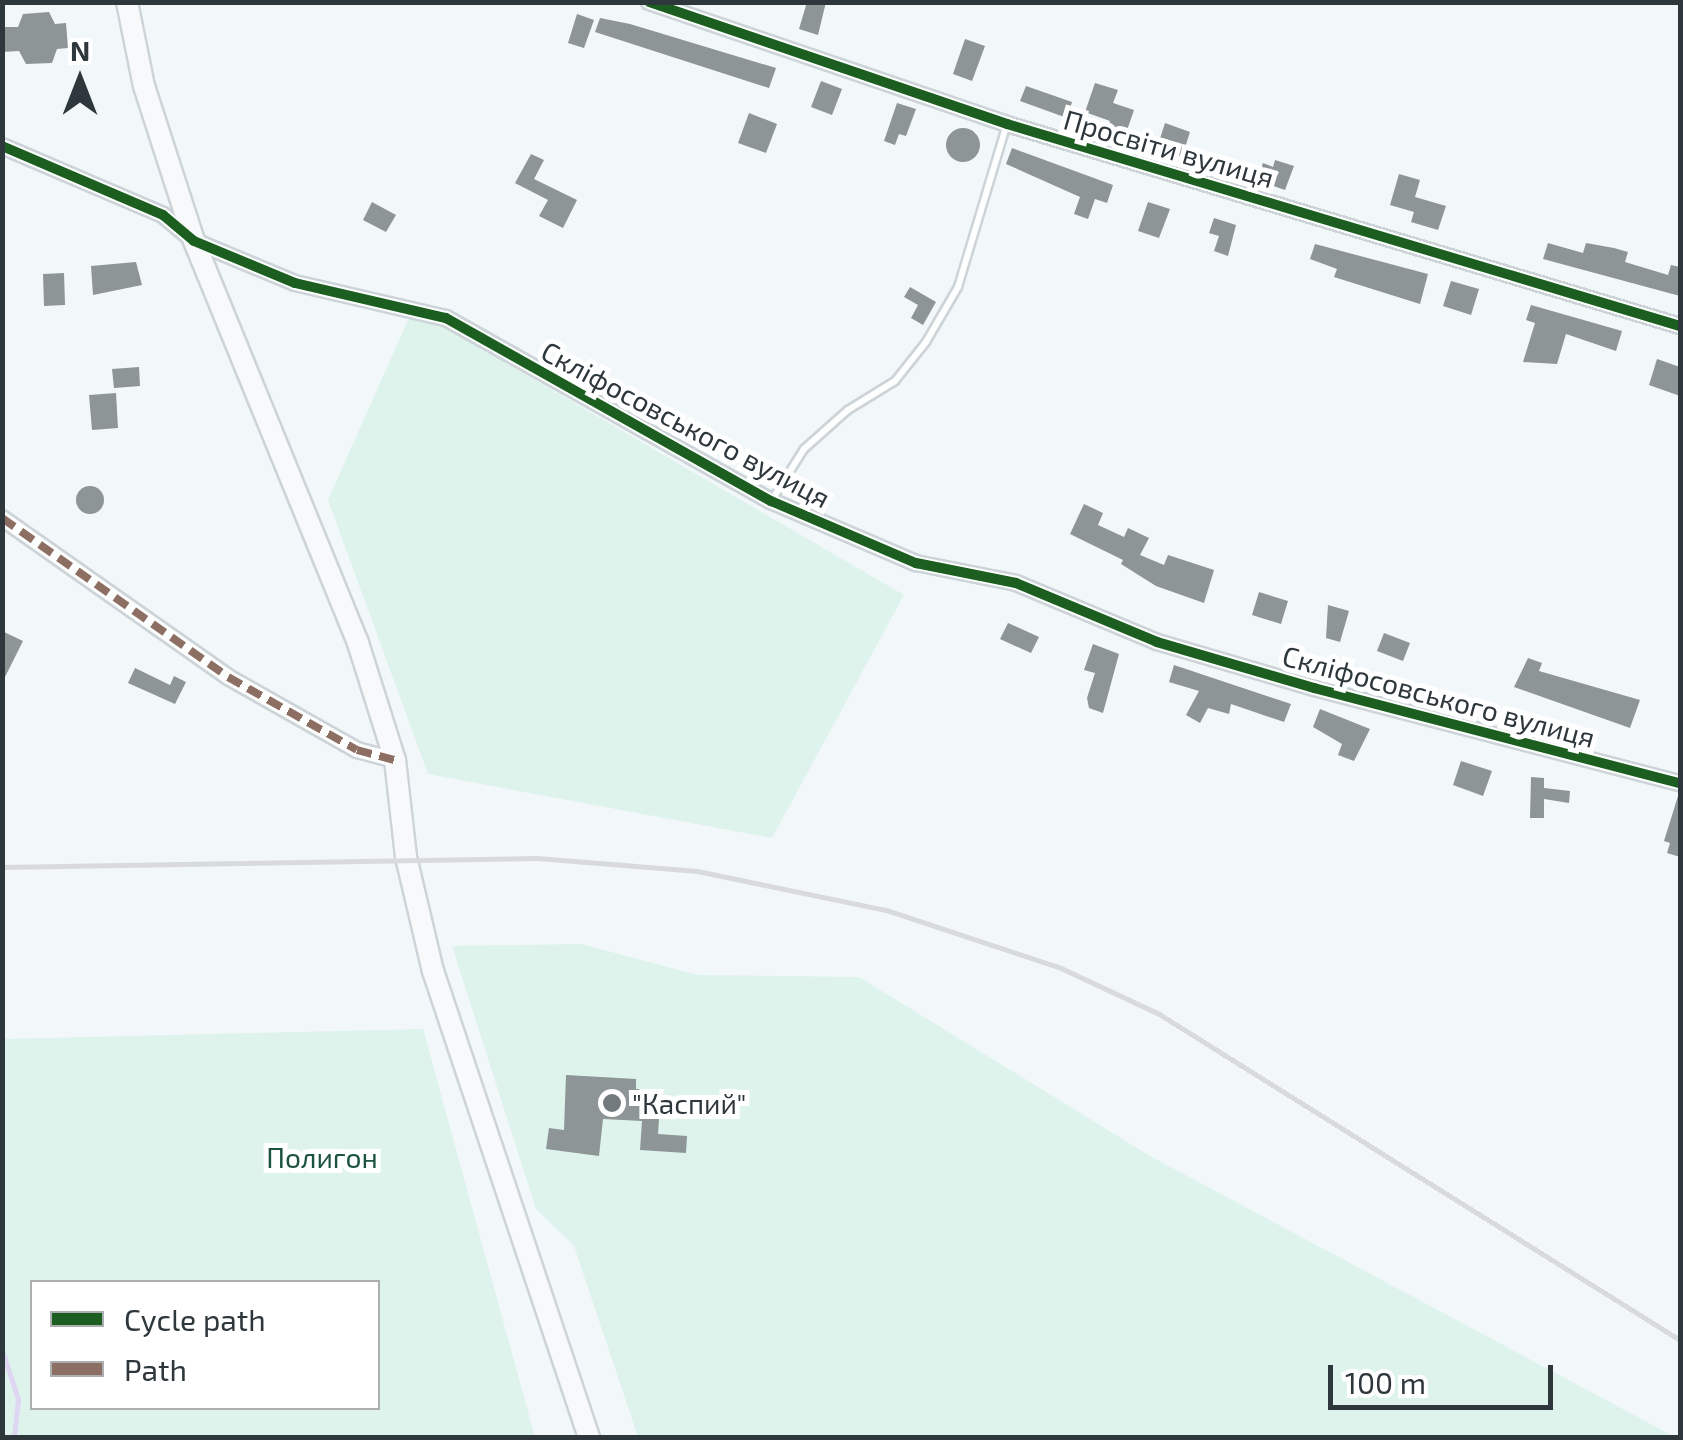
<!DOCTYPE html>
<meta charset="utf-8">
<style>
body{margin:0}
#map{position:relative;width:1683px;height:1440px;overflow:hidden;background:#f2f7fa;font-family:"Exo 2",sans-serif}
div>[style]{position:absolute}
.green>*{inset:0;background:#def3eb}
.stream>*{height:5px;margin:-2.5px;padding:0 2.5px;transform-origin:2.5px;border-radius:2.5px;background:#ded6f3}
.building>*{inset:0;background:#8d9596}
.round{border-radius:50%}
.roads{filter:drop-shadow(2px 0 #cdd4d8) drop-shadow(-2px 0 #cdd4d8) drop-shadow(0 2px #cdd4d8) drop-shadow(0 -2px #cdd4d8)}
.lane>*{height:6px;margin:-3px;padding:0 3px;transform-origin:3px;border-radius:3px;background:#fdfefe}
.street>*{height:14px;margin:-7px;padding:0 7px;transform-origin:7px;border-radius:7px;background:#fdfefe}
.secondary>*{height:20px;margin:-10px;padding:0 10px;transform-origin:10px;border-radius:10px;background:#f8f9fb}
.rail>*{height:5px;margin:-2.5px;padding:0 2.5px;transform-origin:2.5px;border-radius:2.5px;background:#d8dadb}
.quiet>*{height:8px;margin-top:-4px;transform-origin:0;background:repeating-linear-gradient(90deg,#8d6e63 0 15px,transparent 0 23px)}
.cycleway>*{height:10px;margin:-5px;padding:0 5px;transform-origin:5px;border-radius:5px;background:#1b5e20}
.dots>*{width:28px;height:28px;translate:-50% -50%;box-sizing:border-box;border:5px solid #fff;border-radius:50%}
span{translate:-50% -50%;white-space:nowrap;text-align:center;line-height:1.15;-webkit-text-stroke:10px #fff;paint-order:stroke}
.street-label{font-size:28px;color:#2e373c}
.poi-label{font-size:28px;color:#2e373c}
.left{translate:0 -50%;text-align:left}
.park-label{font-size:28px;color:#1b533e}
.frame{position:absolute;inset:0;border:5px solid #2e373c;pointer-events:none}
.legend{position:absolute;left:30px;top:1280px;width:350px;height:130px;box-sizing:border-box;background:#fff;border:2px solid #abafb1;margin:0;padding:12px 18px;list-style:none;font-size:30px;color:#2e373c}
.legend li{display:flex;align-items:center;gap:20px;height:50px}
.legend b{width:50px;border:2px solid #abafb1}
.north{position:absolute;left:30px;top:30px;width:100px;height:100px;-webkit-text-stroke:8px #fff;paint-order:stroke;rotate:0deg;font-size:28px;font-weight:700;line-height:40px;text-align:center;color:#2e373c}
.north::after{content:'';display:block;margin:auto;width:35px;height:45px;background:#2e373c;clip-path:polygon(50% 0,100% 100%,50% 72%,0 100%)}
.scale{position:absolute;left:1328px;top:1365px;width:225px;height:45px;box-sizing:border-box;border:5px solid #2e373c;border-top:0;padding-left:12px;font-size:30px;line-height:35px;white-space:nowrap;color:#2e373c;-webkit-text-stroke:8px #fff;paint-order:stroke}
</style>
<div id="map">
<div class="green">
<i style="clip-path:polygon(413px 309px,904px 595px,772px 838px,428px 774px,328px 500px)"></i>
<i style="clip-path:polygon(581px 944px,698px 975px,859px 977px,1150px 1156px,1675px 1437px,638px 1437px,574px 1246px,536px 1209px,452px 946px)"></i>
<i style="clip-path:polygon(evenodd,423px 1029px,535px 1437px,3px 1437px,3px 1039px,423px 1029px,32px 1282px,378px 1282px,378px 1408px,32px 1408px,32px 1282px)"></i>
</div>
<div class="stream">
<i style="left:2px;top:1350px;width:52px;rotate:71.9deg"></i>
<i style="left:18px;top:1399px;width:39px;rotate:96deg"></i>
</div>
<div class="building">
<i style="clip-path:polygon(807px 2px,826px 2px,818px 35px,799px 29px)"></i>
<i style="clip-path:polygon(49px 12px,55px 24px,66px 23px,68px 48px,57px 49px,52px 63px,26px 64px,19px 51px,2px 52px,2px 27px,18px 27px,23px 14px)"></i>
<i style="clip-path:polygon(577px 14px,594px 20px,584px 48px,568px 43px)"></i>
<i style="clip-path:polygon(600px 18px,630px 24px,776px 68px,769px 88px,595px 32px)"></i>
<i style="clip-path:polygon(965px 39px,985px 46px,972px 81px,953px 74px)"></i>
<i style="clip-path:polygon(821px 81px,842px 89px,832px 115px,811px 107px)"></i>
<i style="clip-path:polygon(1095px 83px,1118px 90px,1113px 103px,1134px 110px,1124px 139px,1107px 133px,1110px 121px,1085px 112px)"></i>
<i style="clip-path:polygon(1026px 86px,1072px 102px,1067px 118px,1020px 101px)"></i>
<i style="clip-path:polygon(897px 103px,916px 109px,906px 136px,899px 134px,895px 145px,884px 141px)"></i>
<i style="clip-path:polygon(749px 113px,777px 124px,766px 153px,738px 143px)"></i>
<i style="clip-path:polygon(1165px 123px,1190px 132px,1182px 157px,1157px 148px)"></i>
<i class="round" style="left:946px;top:128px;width:34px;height:34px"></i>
<i style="clip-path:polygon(1012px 148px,1113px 185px,1107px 203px,1095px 199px,1088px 219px,1074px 214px,1080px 197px,1006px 164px)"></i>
<i style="clip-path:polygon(531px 154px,544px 160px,534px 179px,577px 200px,563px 228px,539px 216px,548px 200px,515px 183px)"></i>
<i style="clip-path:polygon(1275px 160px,1294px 166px,1285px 190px,1257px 180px,1263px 163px,1273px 167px)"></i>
<i style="clip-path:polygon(1399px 174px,1420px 180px,1415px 197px,1446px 206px,1438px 230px,1411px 222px,1414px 212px,1390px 205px)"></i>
<i style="clip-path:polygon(372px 202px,396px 215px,386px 232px,363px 220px)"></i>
<i style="clip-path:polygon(1148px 202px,1170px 209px,1159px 238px,1138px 231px)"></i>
<i style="clip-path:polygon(1214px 218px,1236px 225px,1228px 256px,1214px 251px,1219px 236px,1209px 233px)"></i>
<i style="clip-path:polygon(1548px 243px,1583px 253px,1586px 243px,1614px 248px,1628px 252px,1625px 262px,1668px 275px,1671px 265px,1680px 267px,1680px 296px,1543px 259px)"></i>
<i style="clip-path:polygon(1315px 244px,1428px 274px,1420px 304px,1334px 277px,1337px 269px,1310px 259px)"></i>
<i style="clip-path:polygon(136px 262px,142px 285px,93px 295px,91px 266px)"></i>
<i style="clip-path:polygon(64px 273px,65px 305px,44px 306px,43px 274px)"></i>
<i style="clip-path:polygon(1451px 281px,1479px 289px,1471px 315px,1443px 306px)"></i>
<i style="clip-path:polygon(910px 287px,936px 302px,923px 325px,911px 318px,918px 305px,904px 297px)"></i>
<i style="clip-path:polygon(1531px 305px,1622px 331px,1616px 351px,1566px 334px,1557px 364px,1523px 362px,1535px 323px,1526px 320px)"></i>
<i style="clip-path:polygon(1657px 359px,1680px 367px,1680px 396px,1649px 385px)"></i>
<i style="clip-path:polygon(139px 367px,140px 386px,114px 388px,112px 369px)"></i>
<i style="clip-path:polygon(116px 393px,118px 428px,92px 430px,89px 395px)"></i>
<i class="round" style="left:76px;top:486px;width:28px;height:28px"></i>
<i style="clip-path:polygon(1084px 504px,1103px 513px,1098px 525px,1124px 537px,1128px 528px,1149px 538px,1140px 555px,1164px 565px,1168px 555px,1214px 570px,1204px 603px,1156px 586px,1121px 564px,1123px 560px,1070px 534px)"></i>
<i style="clip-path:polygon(1259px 592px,1288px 601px,1281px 624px,1252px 615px)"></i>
<i style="clip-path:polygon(1328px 605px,1349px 611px,1340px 642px,1326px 638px)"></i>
<i style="clip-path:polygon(1008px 623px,1039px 637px,1031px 653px,1000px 639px)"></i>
<i style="clip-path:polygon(2px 631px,23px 641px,2px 683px)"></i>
<i style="clip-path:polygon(1384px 633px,1410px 643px,1403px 661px,1377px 651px)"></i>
<i style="clip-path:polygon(1093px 644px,1119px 654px,1103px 713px,1089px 708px,1087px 698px,1095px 673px,1084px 670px)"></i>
<i style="clip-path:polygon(1528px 658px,1542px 663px,1539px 671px,1640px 700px,1630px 728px,1514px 687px)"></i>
<i style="clip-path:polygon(1174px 665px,1291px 704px,1284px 722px,1231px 704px,1229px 714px,1208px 708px,1200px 723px,1186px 715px,1199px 691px,1169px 682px)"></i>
<i style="clip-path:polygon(135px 668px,170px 685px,174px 676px,186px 682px,175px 704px,128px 683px)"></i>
<i style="clip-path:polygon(1320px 709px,1370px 729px,1354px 761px,1338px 755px,1342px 744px,1313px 727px)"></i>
<i style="clip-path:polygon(1461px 761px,1492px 771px,1483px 796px,1453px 785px)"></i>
<i style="clip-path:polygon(1531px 777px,1544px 778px,1544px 788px,1570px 791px,1569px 803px,1544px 799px,1544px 818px,1530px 818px)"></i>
<i style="clip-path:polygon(1678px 796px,1680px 796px,1680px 857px,1667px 853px,1670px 843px,1664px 841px)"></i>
<i style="clip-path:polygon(566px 1075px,636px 1079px,636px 1089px,661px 1090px,658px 1134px,687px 1136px,686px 1153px,640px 1150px,642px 1121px,603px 1119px,599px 1156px,546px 1149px,549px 1128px,564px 1130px)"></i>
</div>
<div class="roads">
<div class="lane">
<i style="left:772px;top:500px;width:60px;rotate:-57.9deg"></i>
<i style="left:804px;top:449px;width:59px;rotate:-41.6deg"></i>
<i style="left:848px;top:410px;width:55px;rotate:-31.7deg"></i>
<i style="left:895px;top:381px;width:50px;rotate:-51.5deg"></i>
<i style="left:926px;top:342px;width:64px;rotate:-59.8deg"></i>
<i style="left:958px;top:287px;width:170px;rotate:-73.3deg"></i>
</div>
<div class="street">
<i style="left:649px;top:2px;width:378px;rotate:18.8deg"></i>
<i style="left:1007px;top:124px;width:703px;rotate:16.71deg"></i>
<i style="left:2px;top:146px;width:175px;rotate:23.2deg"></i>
<i style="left:163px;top:215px;width:40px;rotate:40deg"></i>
<i style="left:194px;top:241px;width:109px;rotate:22.6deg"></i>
<i style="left:295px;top:283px;width:155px;rotate:13.1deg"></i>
<i style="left:446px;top:318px;width:373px;rotate:29.4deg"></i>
<i style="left:771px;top:501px;width:158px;rotate:23.2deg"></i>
<i style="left:916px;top:563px;width:102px;rotate:11.3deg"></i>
<i style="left:1016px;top:583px;width:153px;rotate:22.7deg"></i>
<i style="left:1157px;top:642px;width:164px;rotate:16.3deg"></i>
<i style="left:1314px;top:688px;width:378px;rotate:14.6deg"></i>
<i style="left:2px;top:518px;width:276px;rotate:35.1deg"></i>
<i style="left:228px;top:677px;width:148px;rotate:29.5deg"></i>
<i style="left:357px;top:750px;width:39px;rotate:15deg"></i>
</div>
<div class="secondary">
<i style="left:127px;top:2px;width:86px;rotate:78.6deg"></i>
<i style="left:144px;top:86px;width:163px;rotate:72.1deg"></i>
<i style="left:194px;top:241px;width:434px;rotate:67.8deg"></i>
<i style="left:358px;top:643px;width:123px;rotate:72.5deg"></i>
<i style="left:395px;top:760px;width:98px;rotate:83.5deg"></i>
<i style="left:406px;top:857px;width:117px;rotate:76.7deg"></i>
<i style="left:433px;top:971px;width:492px;rotate:71.5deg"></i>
</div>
</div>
<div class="rail">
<i style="left:2px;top:867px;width:535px;rotate:-0.96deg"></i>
<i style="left:537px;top:858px;width:161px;rotate:4.6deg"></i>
<i style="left:697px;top:871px;width:193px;rotate:11.7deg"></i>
<i style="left:886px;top:910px;width:184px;rotate:18.3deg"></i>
<i style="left:1061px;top:968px;width:108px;rotate:25.1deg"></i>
<i style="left:1159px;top:1014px;width:615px;rotate:32.04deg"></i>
</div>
<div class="quiet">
<i style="left:2px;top:518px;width:276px;rotate:35.1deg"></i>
<i style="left:228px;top:677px;width:148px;rotate:29.5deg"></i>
<i style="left:357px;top:750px;width:39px;rotate:15deg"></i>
</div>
<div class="cycleway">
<i style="left:649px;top:2px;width:378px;rotate:18.8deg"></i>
<i style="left:1007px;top:124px;width:703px;rotate:16.71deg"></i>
<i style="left:2px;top:146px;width:175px;rotate:23.2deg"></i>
<i style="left:163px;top:215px;width:40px;rotate:40deg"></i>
<i style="left:194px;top:241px;width:109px;rotate:22.6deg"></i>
<i style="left:295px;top:283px;width:155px;rotate:13.1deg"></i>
<i style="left:446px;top:318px;width:373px;rotate:29.4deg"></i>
<i style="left:771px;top:501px;width:158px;rotate:23.2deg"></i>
<i style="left:916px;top:563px;width:102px;rotate:11.3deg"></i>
<i style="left:1016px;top:583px;width:153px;rotate:22.7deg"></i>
<i style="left:1157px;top:642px;width:164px;rotate:16.3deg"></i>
<i style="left:1314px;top:688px;width:378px;rotate:14.6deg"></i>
</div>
<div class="dots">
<i style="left:612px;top:1103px;background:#737a7e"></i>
</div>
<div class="street-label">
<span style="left:1169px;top:148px;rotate:16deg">Просвіти вулиця</span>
<span style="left:686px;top:424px;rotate:28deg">Скліфосовського вулиця</span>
<span style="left:1439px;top:696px;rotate:15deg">Скліфосовського вулиця</span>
</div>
<div class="poi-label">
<span class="left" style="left:632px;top:1103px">"Каспий"</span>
</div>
<div class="park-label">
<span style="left:322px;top:1157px">Полигон</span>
</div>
<div class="frame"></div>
<ul class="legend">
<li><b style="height:12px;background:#1b5e20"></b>Cycle path</li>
<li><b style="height:12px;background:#8d6e63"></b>Path</li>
</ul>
<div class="north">N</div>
<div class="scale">100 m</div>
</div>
